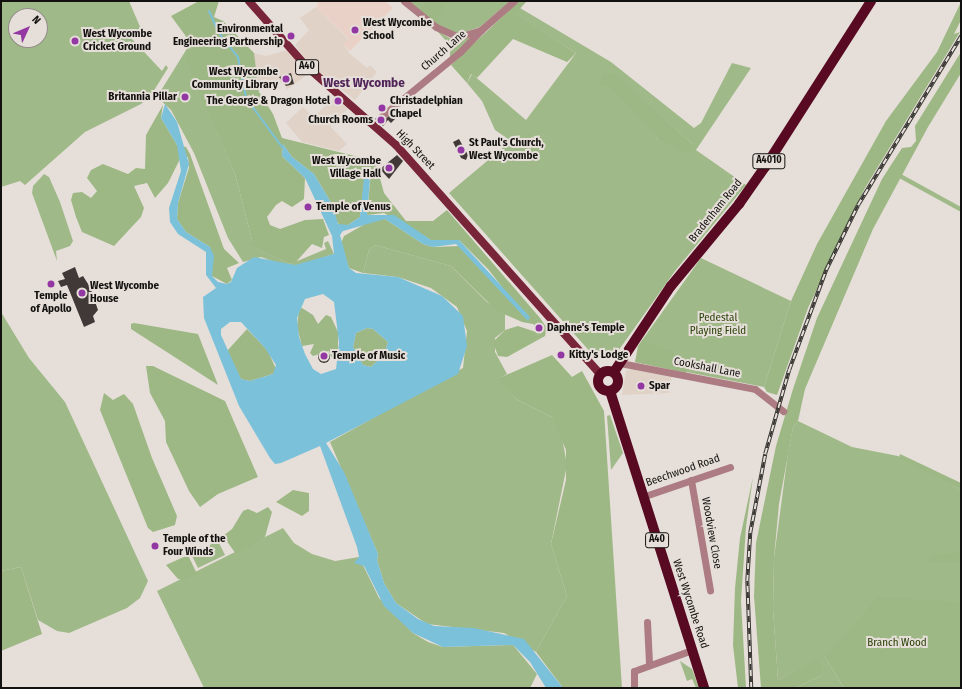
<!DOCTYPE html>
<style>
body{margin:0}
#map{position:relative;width:962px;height:689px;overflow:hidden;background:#e6dfd9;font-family:"Fira Sans Condensed",sans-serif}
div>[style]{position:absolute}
.built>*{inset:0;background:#e0d2c7}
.education>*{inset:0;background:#e9d1c7}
.green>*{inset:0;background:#a0b989}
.forest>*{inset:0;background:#9db884}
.water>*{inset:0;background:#7cc1da}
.stream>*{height:2px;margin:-1px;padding:0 1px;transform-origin:1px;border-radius:1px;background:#7cc1da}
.building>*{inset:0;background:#413938}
.round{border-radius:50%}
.minor>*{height:7px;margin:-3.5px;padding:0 3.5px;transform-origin:3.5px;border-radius:3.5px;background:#ad7c83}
.major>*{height:8px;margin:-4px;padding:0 4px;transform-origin:4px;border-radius:4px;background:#782439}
.highway>*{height:10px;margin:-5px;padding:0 5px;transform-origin:5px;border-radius:5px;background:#590a23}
.highway>.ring{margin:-5px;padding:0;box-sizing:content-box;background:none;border:10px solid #590a23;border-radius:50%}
.rail>*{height:3.5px;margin-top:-1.75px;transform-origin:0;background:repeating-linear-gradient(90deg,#e6dfd9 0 6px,#393734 0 12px);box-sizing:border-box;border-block:1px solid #393734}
.dots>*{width:11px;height:11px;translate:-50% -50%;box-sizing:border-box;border:2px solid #e6dfd9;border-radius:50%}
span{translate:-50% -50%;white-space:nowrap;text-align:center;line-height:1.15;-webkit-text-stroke:4px #e6dfd9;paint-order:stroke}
.shield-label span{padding:1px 3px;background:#e6dfd9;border:1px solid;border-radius:3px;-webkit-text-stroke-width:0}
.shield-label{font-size:10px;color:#13110f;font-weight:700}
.poi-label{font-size:11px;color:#13110f;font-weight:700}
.left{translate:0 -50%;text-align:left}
.right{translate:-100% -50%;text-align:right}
.street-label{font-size:11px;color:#13110f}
.park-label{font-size:11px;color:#284006}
.quarter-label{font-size:13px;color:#512559;font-weight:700}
.frame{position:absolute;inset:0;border:2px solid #13110f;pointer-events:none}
.north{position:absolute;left:8px;top:8px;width:40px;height:40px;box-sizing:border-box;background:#e6dfd9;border:1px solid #928d88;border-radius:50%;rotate:46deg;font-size:11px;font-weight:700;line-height:16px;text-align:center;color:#13110f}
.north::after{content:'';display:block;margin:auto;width:14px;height:18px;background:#9338a3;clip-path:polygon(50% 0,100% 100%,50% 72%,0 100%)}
</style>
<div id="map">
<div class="built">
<i style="clip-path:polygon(316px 7px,349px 40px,344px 45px,350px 54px,367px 68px,370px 65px,377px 72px,355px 100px,311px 66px,295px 45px,309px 30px,300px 18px)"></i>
<i style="clip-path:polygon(287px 50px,309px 73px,287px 90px,284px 82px,258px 86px,254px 53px,266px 56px)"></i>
<i style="clip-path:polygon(335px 97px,349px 108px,330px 126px,347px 144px,339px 151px,302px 142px,286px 123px,303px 107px,313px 117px)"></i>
<i style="clip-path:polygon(634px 368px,672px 375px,669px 393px,622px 395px,626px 371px)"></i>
</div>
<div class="education">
<i style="clip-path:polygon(316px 1px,385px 1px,393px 8px,350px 51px,343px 44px,349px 39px,316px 7px,318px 5px)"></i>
</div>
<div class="green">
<i style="clip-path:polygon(evenodd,1px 1px,129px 1px,141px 29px,131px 38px,162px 71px,166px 65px,168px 68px,153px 92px,141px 104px,85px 132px,25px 185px,20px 181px,1px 187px,1px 1px,16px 16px,40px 16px,40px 40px,16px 40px,16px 16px)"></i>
<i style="clip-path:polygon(408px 1px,510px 1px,480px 27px,459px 34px,437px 25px)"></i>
<i style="clip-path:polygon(evenodd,520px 8px,611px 62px,694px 128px,701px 123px,732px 63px,751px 68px,696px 150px,746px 185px,675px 271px,616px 354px,608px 358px,593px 355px,449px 193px,511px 141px,495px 130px,482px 101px,467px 83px,472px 74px,526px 120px,576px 53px,514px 14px,520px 8px,603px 74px,615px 74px,692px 144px,658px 139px,603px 74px)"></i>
<i style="clip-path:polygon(437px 31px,455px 41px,474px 36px,450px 59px,450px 45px)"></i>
<i style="clip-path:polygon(191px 42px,193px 46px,186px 58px,235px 174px,252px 240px,250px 245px,290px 264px,326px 249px,324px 243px,328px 241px,334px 254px,300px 265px,283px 265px,261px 257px,243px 262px,228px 238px,194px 153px,171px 110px,157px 97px)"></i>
<i style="clip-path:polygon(44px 174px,49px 177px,60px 202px,73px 241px,70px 246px,56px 251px,57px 261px,32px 193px,33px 186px)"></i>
<i style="clip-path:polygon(901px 174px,961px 207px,961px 212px,899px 178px)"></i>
<i style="clip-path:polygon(375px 245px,451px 266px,487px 302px,505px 314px,505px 330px,495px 338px,495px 352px,507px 374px,498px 379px,518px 400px,552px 417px,561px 432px,567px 465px,551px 544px,567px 596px,536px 652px,504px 633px,427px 624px,396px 603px,384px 583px,377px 560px,378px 554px,330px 442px,463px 368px,467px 331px,457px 307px,431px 288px,398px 277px,363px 273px,369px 250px)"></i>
<i style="clip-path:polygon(701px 258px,791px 301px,764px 387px,635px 362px,638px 346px)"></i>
<i style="clip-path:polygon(1px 312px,29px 358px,65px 402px,148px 581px,140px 598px,127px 608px,69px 633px,57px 631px,38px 620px,21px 567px,1px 571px)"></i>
<i style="clip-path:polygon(610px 415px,623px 453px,611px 470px,607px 416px)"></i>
<i style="clip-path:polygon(798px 421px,852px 447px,898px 456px,961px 490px,961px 602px,953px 602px,825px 657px,844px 688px,795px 688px,822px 675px,817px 661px,778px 680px,773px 609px,774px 558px,788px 453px,793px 427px)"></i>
<i style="clip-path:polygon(283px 528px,294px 543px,312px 554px,335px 561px,359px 557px,379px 598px,413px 633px,428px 642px,443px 647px,513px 645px,537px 674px,530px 688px,204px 688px,157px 591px)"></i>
<i style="clip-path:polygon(218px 541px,225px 555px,198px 568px,191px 554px)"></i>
<i style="clip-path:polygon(680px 661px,692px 669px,699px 688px,696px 688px,692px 679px,687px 681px)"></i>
</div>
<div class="forest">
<i style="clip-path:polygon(199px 1px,219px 1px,214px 17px,223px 21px,254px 53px,259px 92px,273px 114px,282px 138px,367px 159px,377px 167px,384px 193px,406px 221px,433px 221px,447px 210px,540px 318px,547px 328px,545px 336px,507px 357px,498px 356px,493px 342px,505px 330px,518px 326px,539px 333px,541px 330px,533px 324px,522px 322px,497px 311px,451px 266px,375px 245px,369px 250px,363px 273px,349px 268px,341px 243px,344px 236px,372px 220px,385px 219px,423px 244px,433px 247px,460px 246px,528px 320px,488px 269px,459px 240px,431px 240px,384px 213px,367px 215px,371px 172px,366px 169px,360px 217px,348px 225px,340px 225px,334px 219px,333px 206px,314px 174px,292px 157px,283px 144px,282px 156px,305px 178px,304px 199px,292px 207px,282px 201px,276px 205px,267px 217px,270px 225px,280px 229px,305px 220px,323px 219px,329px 235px,324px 237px,322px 248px,312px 244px,296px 262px,290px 264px,249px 245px,252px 240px,235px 174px,185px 58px,193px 46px,171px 16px)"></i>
<i style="clip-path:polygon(427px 1px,447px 1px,434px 22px,420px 11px)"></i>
<i style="clip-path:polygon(519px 1px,527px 1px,515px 14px,576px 53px,567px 62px,513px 39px,477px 78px,471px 74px,467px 83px,451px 65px)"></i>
<i style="clip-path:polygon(961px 2px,961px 20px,954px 34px,960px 32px,865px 188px,808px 308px,777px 395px,767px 392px,764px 387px,791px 301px,817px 244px,886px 121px,937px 52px)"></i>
<i style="clip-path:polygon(961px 52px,961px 73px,928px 127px,873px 229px,805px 389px,798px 421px,793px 427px,779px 504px,774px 558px,773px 609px,778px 680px,817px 660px,823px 671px,822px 675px,795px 688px,761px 688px,754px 596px,756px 543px,776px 446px,793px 389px,817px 318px,882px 179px,902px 148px,911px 147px,916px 141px,915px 126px)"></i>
<i style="clip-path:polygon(615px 73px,692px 144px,696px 150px,687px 154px,658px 139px,612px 88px,599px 84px,603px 74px)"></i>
<i style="clip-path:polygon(163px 105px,161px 118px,177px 145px,186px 147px,190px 154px,224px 249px,239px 263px,227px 268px,232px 280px,227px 284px,212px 276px,210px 247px,186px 232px,177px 219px,178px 203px,189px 168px,188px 157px,180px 159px,168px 183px,155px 198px,147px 183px,134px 186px,144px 208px,141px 217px,114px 246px,82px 232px,76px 217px,71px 200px,73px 193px,82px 192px,91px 198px,97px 191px,87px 178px,91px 170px,103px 164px,128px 174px,136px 168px,145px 169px,146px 135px)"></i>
<i style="clip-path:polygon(302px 308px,313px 315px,318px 324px,326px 315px,331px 317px,338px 332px,338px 358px,331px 357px,329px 351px,313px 356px,310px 353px,314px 344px,302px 346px,297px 327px,299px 309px)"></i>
<i style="clip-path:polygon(134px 323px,198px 334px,218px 385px,131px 329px,131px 324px)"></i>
<i style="clip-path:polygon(367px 328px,373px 329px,388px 342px,384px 355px,371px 367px,363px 365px,353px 347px,356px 333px)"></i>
<i style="clip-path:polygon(247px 329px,268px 351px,276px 369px,273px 374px,250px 381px,241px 379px,227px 351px)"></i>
<i style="clip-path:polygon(642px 340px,673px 352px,679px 364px,687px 367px,686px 373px,635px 362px)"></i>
<i style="clip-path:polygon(552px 355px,572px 377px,582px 371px,604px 411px,622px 688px,563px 688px,536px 652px,567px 596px,551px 544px,566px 480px,566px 450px,552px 417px,518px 400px,497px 379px)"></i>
<i style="clip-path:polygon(146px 366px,153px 366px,225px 401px,258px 477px,218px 494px,200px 507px,189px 491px,166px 442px,165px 421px,150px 393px)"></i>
<i style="clip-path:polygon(104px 393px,113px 400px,124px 394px,133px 404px,152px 458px,177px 516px,175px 525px,153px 532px,148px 528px,100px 410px)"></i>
<i style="clip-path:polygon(900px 454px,961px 483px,961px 490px,899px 458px)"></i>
<i style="clip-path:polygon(753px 477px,746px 527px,741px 601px,746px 688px,738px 688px,733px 645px,735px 588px,740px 538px)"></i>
<i style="clip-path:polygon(293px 490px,309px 493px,309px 511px,302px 516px,276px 502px)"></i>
<i style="clip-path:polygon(268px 507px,272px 512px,265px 537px,236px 554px,223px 536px,232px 529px,243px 511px,248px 509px,257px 513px)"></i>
<i style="clip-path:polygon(961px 552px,961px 562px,928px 562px,930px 555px)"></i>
<i style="clip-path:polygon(188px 555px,197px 574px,184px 580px,178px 579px,166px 565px)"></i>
<i style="clip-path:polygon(21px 567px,42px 634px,1px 651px,1px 571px)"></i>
<i style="clip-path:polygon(878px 597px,961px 602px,961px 688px,844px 688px,825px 657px)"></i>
</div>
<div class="water">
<i style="clip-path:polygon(evenodd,165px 104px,177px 122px,189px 164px,178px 203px,177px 219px,186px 232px,210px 247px,214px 256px,212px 276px,218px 282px,227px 284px,231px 282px,237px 268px,254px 257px,295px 265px,334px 254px,332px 236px,305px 178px,282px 156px,283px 144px,292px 157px,314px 174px,333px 206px,338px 224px,348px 225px,360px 217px,364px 177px,370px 180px,367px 215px,394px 215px,431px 240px,459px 240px,530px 317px,528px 321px,456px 244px,433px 247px,423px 244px,385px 219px,343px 231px,340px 235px,349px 268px,356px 273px,398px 277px,442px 296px,463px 316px,467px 346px,458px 374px,326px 443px,344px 472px,378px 554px,377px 560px,384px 583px,396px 603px,418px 619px,434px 626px,474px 628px,524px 639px,563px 688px,546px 688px,530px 662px,513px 645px,443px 647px,413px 633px,384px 606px,364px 566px,354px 563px,359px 557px,357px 547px,320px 446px,281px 463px,275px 464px,270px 458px,239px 406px,204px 318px,203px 297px,216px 288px,206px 275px,206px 252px,178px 234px,170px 222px,169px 208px,181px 171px,177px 145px,161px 118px,165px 104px,323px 294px,334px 302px,339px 343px,336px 369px,321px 374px,313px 369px,305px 354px,299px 337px,297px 318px,305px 299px,323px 294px,165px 104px,230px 322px,241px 322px,265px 348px,276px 365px,273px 374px,250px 381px,241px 379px,221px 335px,221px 329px,230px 322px,165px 104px,367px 328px,373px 329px,388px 342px,384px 355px,371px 367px,363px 365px,353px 347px,356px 333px,367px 328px)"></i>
</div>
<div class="stream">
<i style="left:209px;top:11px;width:24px;rotate:66deg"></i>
<i style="left:219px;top:33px;width:31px;rotate:52deg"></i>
<i style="left:238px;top:57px;width:42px;rotate:79deg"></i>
<i style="left:246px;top:98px;width:61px;rotate:53.7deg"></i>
</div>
<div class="building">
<i style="clip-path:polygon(291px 73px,294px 84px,286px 86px,279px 77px)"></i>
<i style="clip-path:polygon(395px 111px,399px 115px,391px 123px,388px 120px,383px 126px,375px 119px,377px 117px,383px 121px)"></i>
<i style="clip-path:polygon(459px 139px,468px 155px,466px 160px,461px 158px,453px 142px)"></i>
<i style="clip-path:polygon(397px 155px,403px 161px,389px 179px,380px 169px)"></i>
<i style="clip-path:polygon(75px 267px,79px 278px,83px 276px,90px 287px,98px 310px,93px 316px,95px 322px,84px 327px,67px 285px,61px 287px,58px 281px,65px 279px,62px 273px)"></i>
<i class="round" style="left:318px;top:351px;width:12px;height:12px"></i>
</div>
<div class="minor">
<i style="left:404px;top:1px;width:41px;rotate:39.1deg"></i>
<i style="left:436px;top:27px;width:24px;rotate:24deg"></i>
<i style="left:458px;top:37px;width:24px;rotate:-17deg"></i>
<i style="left:481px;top:30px;width:44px;rotate:-41.3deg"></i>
<i style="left:382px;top:116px;width:101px;rotate:-39.4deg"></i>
<i style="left:460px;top:52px;width:30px;rotate:-46deg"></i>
<i style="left:620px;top:363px;width:137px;rotate:10.9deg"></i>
<i style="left:755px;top:389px;width:36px;rotate:38deg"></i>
<i style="left:691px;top:480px;width:112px;rotate:80.2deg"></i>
<i style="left:642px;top:497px;width:93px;rotate:-18.8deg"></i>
<i style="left:647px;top:622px;width:41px;rotate:87.2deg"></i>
<i style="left:634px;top:688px;width:17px;rotate:-90deg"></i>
<i style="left:634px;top:671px;width:62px;rotate:-19.9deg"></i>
</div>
<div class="major">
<i style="left:249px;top:1px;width:86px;rotate:48.8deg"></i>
<i style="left:306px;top:66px;width:120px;rotate:41.3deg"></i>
<i style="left:396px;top:145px;width:307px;rotate:48.3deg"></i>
</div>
<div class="highway">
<i class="ring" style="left:598px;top:371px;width:10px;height:10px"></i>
<i style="left:614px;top:372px;width:103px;rotate:-56.5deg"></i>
<i style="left:671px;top:286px;width:107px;rotate:-50.3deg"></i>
<i style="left:739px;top:204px;width:45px;rotate:-54.9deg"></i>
<i style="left:765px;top:167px;width:197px;rotate:-57.4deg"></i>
<i style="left:610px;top:391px;width:312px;rotate:72.4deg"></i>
</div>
<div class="rail">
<i style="left:751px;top:688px;width:107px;rotate:-92.1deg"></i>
<i style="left:747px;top:581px;width:48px;rotate:-86.4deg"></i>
<i style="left:750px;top:533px;width:80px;rotate:-79.2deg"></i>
<i style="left:765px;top:454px;width:87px;rotate:-74.1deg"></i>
<i style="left:789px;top:370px;width:107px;rotate:-69.7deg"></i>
<i style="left:826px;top:270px;width:72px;rotate:-63.8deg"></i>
<i style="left:858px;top:205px;width:198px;rotate:-58.6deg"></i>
</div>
<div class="dots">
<i style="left:355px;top:30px;background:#9338a3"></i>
<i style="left:291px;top:36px;background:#9338a3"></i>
<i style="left:75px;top:41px;background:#9338a3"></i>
<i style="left:286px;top:79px;background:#9338a3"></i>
<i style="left:185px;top:97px;background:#9338a3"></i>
<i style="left:338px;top:101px;background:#9338a3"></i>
<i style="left:382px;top:108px;background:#9338a3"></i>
<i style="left:381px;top:120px;background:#9338a3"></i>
<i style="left:461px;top:150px;background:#9338a3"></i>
<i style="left:389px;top:168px;background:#9338a3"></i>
<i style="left:308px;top:207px;background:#9338a3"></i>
<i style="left:51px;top:284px;background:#9338a3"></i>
<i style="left:82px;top:293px;background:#9338a3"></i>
<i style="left:539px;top:328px;background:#9338a3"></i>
<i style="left:561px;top:355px;background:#9338a3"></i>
<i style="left:324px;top:356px;background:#9338a3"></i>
<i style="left:641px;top:386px;background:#9338a3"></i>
<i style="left:155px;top:546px;background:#9338a3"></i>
</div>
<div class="shield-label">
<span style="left:307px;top:67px">A40</span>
<span style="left:769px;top:161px">A4010</span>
<span style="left:657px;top:540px">A40</span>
</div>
<div class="poi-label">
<span class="left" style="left:363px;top:30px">West Wycombe<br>School</span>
<span class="right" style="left:283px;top:36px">Environmental<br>Engineering Partnership</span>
<span class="left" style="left:83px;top:41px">West Wycombe<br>Cricket Ground</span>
<span class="right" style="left:278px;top:79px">West Wycombe<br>Community Library</span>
<span class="right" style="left:177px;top:97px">Britannia Pillar</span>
<span class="right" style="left:330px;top:101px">The George &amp; Dragon Hotel</span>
<span class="left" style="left:390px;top:108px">Christadelphian<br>Chapel</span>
<span class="right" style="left:373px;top:120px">Church Rooms</span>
<span class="left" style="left:469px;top:150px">St Paul's Church,<br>West Wycombe</span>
<span class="right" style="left:381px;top:168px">West Wycombe<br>Village Hall</span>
<span class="left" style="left:316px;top:207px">Temple of Venus</span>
<span class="left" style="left:90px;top:293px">West Wycombe<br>House</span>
<span style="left:51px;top:303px">Temple<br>of Apollo</span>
<span class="left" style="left:547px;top:328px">Daphne's Temple</span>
<span class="left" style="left:569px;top:355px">Kitty's Lodge</span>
<span class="left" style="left:332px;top:356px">Temple of Music</span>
<span class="left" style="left:649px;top:386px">Spar</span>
<span class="left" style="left:163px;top:546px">Temple of the<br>Four Winds</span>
</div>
<div class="street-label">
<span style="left:444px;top:51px;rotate:-41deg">Church Lane</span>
<span style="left:415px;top:150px;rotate:46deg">High Street</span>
<span style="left:716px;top:211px;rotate:-51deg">Bradenham Road</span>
<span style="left:707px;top:368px;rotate:11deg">Cookshall Lane</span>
<span style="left:683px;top:471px;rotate:-19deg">Beechwood Road</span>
<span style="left:711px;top:533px;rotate:80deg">Woodview Close</span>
<span style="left:690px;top:604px;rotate:72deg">West Wycombe Road</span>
</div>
<div class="park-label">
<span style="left:718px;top:325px">Pedestal<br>Playing Field</span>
<span style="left:897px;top:643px">Branch Wood</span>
</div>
<div class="quarter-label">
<span style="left:364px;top:83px">West Wycombe</span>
</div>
<div class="frame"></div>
<div class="north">N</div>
</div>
